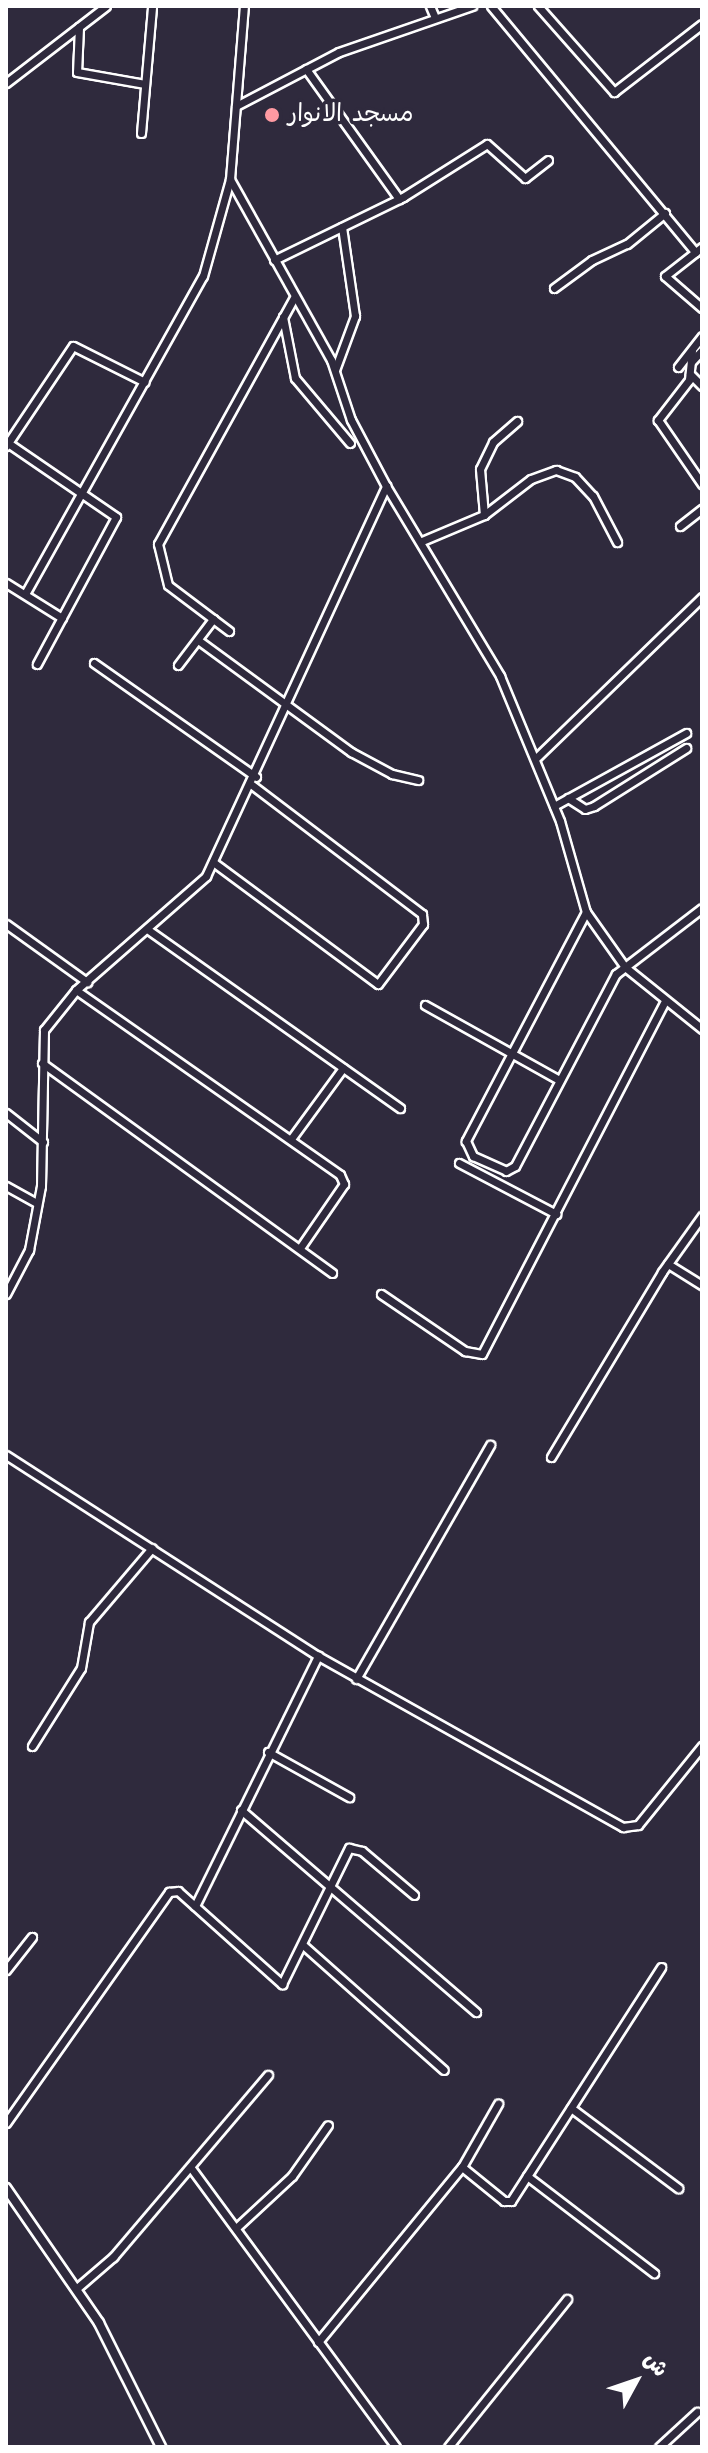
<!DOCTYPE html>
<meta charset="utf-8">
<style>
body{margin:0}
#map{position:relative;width:708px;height:2453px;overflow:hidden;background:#2f2a3d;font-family:Kalam,"Playpen Sans Arabic",sans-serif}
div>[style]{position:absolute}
.roads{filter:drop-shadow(2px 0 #fff) drop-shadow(-2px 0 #fff) drop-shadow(0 2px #fff) drop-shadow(0 -2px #fff)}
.minor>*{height:7px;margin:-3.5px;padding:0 3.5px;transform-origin:3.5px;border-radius:3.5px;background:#2f2a3d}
.tertiary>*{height:8px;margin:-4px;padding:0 4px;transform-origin:4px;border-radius:4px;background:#2f2a3d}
.dots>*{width:22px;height:22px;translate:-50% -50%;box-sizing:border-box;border:4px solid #2f2a3d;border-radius:50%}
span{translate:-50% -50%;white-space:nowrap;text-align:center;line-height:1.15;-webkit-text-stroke:7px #2f2a3d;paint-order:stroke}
.poi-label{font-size:24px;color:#fff}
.left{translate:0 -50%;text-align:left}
.frame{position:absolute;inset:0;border:8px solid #fff;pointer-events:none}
.north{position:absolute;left:596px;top:2341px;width:80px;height:80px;-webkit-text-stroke:6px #2f2a3d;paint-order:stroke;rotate:50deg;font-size:22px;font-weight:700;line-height:32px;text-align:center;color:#fff}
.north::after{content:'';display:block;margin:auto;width:28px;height:36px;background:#fff;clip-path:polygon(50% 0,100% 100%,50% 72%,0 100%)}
</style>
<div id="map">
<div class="roads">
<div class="minor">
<i style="left:430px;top:6px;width:13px;rotate:67deg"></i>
<i style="left:491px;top:6px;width:320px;rotate:50.3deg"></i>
<i style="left:538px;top:6px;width:115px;rotate:48.5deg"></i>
<i style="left:614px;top:92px;width:111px;rotate:-37.7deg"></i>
<i style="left:79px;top:27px;width:45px;rotate:92.5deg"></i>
<i style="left:77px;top:72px;width:69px;rotate:10deg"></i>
<i style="left:306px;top:69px;width:160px;rotate:54.4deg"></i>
<i style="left:6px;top:83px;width:126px;rotate:-37.6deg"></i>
<i style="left:236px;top:106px;width:116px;rotate:-27.7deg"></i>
<i style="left:339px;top:52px;width:141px;rotate:-19.1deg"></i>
<i style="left:141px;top:133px;width:127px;rotate:-85deg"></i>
<i style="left:702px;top:247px;width:47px;rotate:141.9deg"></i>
<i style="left:665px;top:276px;width:49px;rotate:40.9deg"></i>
<i style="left:274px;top:260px;width:144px;rotate:-26deg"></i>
<i style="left:403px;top:197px;width:99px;rotate:-32.2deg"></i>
<i style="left:487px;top:144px;width:51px;rotate:41.8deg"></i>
<i style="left:525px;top:178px;width:29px;rotate:-38deg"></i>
<i style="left:554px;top:288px;width:47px;rotate:-36.4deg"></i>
<i style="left:592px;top:260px;width:38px;rotate:-25deg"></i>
<i style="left:627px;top:244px;width:49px;rotate:-39.2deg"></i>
<i style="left:283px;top:317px;width:62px;rotate:78.9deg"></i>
<i style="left:295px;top:378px;width:85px;rotate:49.8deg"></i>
<i style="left:692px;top:351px;width:29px;rotate:96deg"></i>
<i style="left:689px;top:380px;width:51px;rotate:127.8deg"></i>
<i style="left:658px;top:420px;width:78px;rotate:55.5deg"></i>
<i style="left:691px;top:362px;width:16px;rotate:-47deg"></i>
<i style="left:678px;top:367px;width:39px;rotate:-52deg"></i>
<i style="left:335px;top:370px;width:58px;rotate:-69.7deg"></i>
<i style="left:355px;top:316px;width:90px;rotate:-98.3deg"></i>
<i style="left:690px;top:374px;width:17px;rotate:45deg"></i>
<i style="left:8px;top:443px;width:131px;rotate:34.4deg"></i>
<i style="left:116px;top:517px;width:167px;rotate:118.3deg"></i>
<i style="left:6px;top:446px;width:120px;rotate:-56.2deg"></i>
<i style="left:73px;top:346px;width:80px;rotate:26.6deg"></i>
<i style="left:386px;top:486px;width:222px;rotate:59deg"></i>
<i style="left:500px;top:676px;width:157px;rotate:67.5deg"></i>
<i style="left:560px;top:821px;width:95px;rotate:74.1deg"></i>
<i style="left:586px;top:912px;width:67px;rotate:54.7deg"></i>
<i style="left:625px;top:967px;width:99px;rotate:38.8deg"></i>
<i style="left:484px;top:515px;width:46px;rotate:-95deg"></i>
<i style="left:480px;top:469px;width:30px;rotate:-64deg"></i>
<i style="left:493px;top:442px;width:32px;rotate:-41deg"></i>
<i style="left:680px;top:526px;width:28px;rotate:-38deg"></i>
<i style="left:422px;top:541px;width:67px;rotate:-22.8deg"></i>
<i style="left:484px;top:515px;width:59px;rotate:-37.5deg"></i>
<i style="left:531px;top:479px;width:27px;rotate:-20deg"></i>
<i style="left:556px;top:470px;width:20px;rotate:20deg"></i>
<i style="left:575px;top:477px;width:26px;rotate:47deg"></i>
<i style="left:593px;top:496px;width:52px;rotate:62.4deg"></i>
<i style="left:6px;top:583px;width:66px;rotate:32deg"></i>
<i style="left:25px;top:594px;width:364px;rotate:-60.8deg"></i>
<i style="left:203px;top:276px;width:101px;rotate:-74.4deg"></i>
<i style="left:230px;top:179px;width:174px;rotate:-85.4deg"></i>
<i style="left:229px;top:631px;width:76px;rotate:-143deg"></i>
<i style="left:168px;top:585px;width:42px;rotate:-103.7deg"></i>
<i style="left:158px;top:544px;width:283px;rotate:-61.1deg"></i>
<i style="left:198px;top:640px;width:190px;rotate:36.2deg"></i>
<i style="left:351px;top:752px;width:47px;rotate:28.2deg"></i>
<i style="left:392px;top:774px;width:27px;rotate:13deg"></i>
<i style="left:94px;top:663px;width:198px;rotate:35.1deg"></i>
<i style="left:178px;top:665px;width:58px;rotate:-52.7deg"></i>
<i style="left:536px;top:758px;width:231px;rotate:-44.1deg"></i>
<i style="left:568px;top:798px;width:20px;rotate:33deg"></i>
<i style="left:585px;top:809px;width:9px;rotate:-18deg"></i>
<i style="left:594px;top:806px;width:109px;rotate:-32.2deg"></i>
<i style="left:554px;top:806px;width:151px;rotate:-28.9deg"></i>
<i style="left:213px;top:862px;width:205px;rotate:36.5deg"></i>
<i style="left:378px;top:984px;width:75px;rotate:-53.1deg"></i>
<i style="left:423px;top:924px;width:10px;rotate:-96deg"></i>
<i style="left:422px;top:914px;width:213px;rotate:-142.8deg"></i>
<i style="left:586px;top:912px;width:259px;rotate:117.7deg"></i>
<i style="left:466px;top:1141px;width:17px;rotate:65deg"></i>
<i style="left:473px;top:1156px;width:36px;rotate:24deg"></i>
<i style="left:506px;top:1171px;width:10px;rotate:-29deg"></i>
<i style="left:515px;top:1166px;width:217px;rotate:-62.3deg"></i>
<i style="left:616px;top:974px;width:108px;rotate:-37.5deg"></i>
<i style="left:6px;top:924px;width:100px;rotate:35.6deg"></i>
<i style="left:147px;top:929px;width:310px;rotate:35.3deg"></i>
<i style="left:76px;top:990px;width:322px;rotate:35deg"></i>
<i style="left:340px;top:1175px;width:10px;rotate:66deg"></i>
<i style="left:344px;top:1184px;width:78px;rotate:124.5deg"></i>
<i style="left:425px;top:1005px;width:154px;rotate:29.2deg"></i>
<i style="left:42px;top:1063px;width:358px;rotate:35.9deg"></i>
<i style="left:6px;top:1113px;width:47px;rotate:38.1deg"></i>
<i style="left:291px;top:1139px;width:88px;rotate:-53.8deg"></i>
<i style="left:459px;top:1163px;width:110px;rotate:27.7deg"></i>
<i style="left:6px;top:1186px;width:35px;rotate:29deg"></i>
<i style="left:668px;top:1264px;width:40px;rotate:32deg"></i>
<i style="left:6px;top:1294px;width:50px;rotate:-62.4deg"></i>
<i style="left:29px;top:1250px;width:65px;rotate:-79.4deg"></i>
<i style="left:41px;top:1186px;width:156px;rotate:-88.9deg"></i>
<i style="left:44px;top:1030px;width:51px;rotate:-51.3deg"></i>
<i style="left:76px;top:990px;width:173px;rotate:-41.2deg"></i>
<i style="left:206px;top:876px;width:430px;rotate:-65.2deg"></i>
<i style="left:386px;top:486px;width:75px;rotate:-117.9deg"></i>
<i style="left:351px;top:420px;width:63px;rotate:-108.4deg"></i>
<i style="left:331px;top:360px;width:207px;rotate:-119.2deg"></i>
<i style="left:381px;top:1294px;width:102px;rotate:34.2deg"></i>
<i style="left:465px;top:1351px;width:17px;rotate:10deg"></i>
<i style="left:482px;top:1354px;width:398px;rotate:-62.6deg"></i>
<i style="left:6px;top:1455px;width:371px;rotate:32.8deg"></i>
<i style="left:318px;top:1656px;width:350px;rotate:29.3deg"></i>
<i style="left:623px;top:1827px;width:15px;rotate:-8deg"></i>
<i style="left:638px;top:1825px;width:102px;rotate:-51deg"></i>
<i style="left:551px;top:1457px;width:216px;rotate:-59deg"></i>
<i style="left:662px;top:1272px;width:69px;rotate:-54.5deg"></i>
<i style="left:356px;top:1679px;width:270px;rotate:-60.2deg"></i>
<i style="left:32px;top:1746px;width:92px;rotate:-57.9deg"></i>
<i style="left:81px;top:1668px;width:47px;rotate:-80.1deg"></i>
<i style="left:89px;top:1622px;width:97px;rotate:-49.6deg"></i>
<i style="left:268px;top:1752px;width:93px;rotate:29.1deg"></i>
<i style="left:241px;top:1810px;width:310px;rotate:40.7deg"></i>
<i style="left:195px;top:1906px;width:279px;rotate:-63.8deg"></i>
<i style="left:303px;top:1945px;width:188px;rotate:41.6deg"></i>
<i style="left:6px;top:1970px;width:42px;rotate:-51.8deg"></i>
<i style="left:571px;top:2108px;width:134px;rotate:36.8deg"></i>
<i style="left:6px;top:2123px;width:283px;rotate:-54.8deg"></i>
<i style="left:169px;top:1892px;width:9px;rotate:-6deg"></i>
<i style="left:178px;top:1891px;width:140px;rotate:41.8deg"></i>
<i style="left:282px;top:1984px;width:152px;rotate:-63.8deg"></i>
<i style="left:349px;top:1848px;width:13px;rotate:13deg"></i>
<i style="left:362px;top:1851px;width:68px;rotate:40.2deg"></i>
<i style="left:462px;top:2167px;width:54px;rotate:39deg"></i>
<i style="left:504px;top:2201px;width:7px"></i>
<i style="left:511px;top:2201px;width:278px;rotate:-57.3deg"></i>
<i style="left:191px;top:2168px;width:346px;rotate:53.7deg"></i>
<i style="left:527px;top:2176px;width:160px;rotate:37.4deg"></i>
<i style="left:236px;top:2228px;width:76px;rotate:-42.9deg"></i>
<i style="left:292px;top:2176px;width:62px;rotate:-54.8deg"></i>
<i style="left:77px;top:2288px;width:48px;rotate:-40.7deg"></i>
<i style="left:113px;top:2257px;width:239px;rotate:-49.6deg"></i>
<i style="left:318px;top:2342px;width:227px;rotate:-50.6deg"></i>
<i style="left:462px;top:2167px;width:73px;rotate:-60.3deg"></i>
<i style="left:448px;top:2447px;width:190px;rotate:-51.2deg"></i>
<i style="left:659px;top:2447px;width:52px;rotate:-42.6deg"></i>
</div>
<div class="tertiary">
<i style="left:6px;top:2188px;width:164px;rotate:55.4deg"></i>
<i style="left:99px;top:2323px;width:139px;rotate:63.4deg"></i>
</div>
</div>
<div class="dots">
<i style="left:272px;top:115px;background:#ff9aa2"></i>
</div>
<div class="poi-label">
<span class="left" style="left:288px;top:115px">مسجد الانوار</span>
</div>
<div class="frame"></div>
<div class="north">ش</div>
</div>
